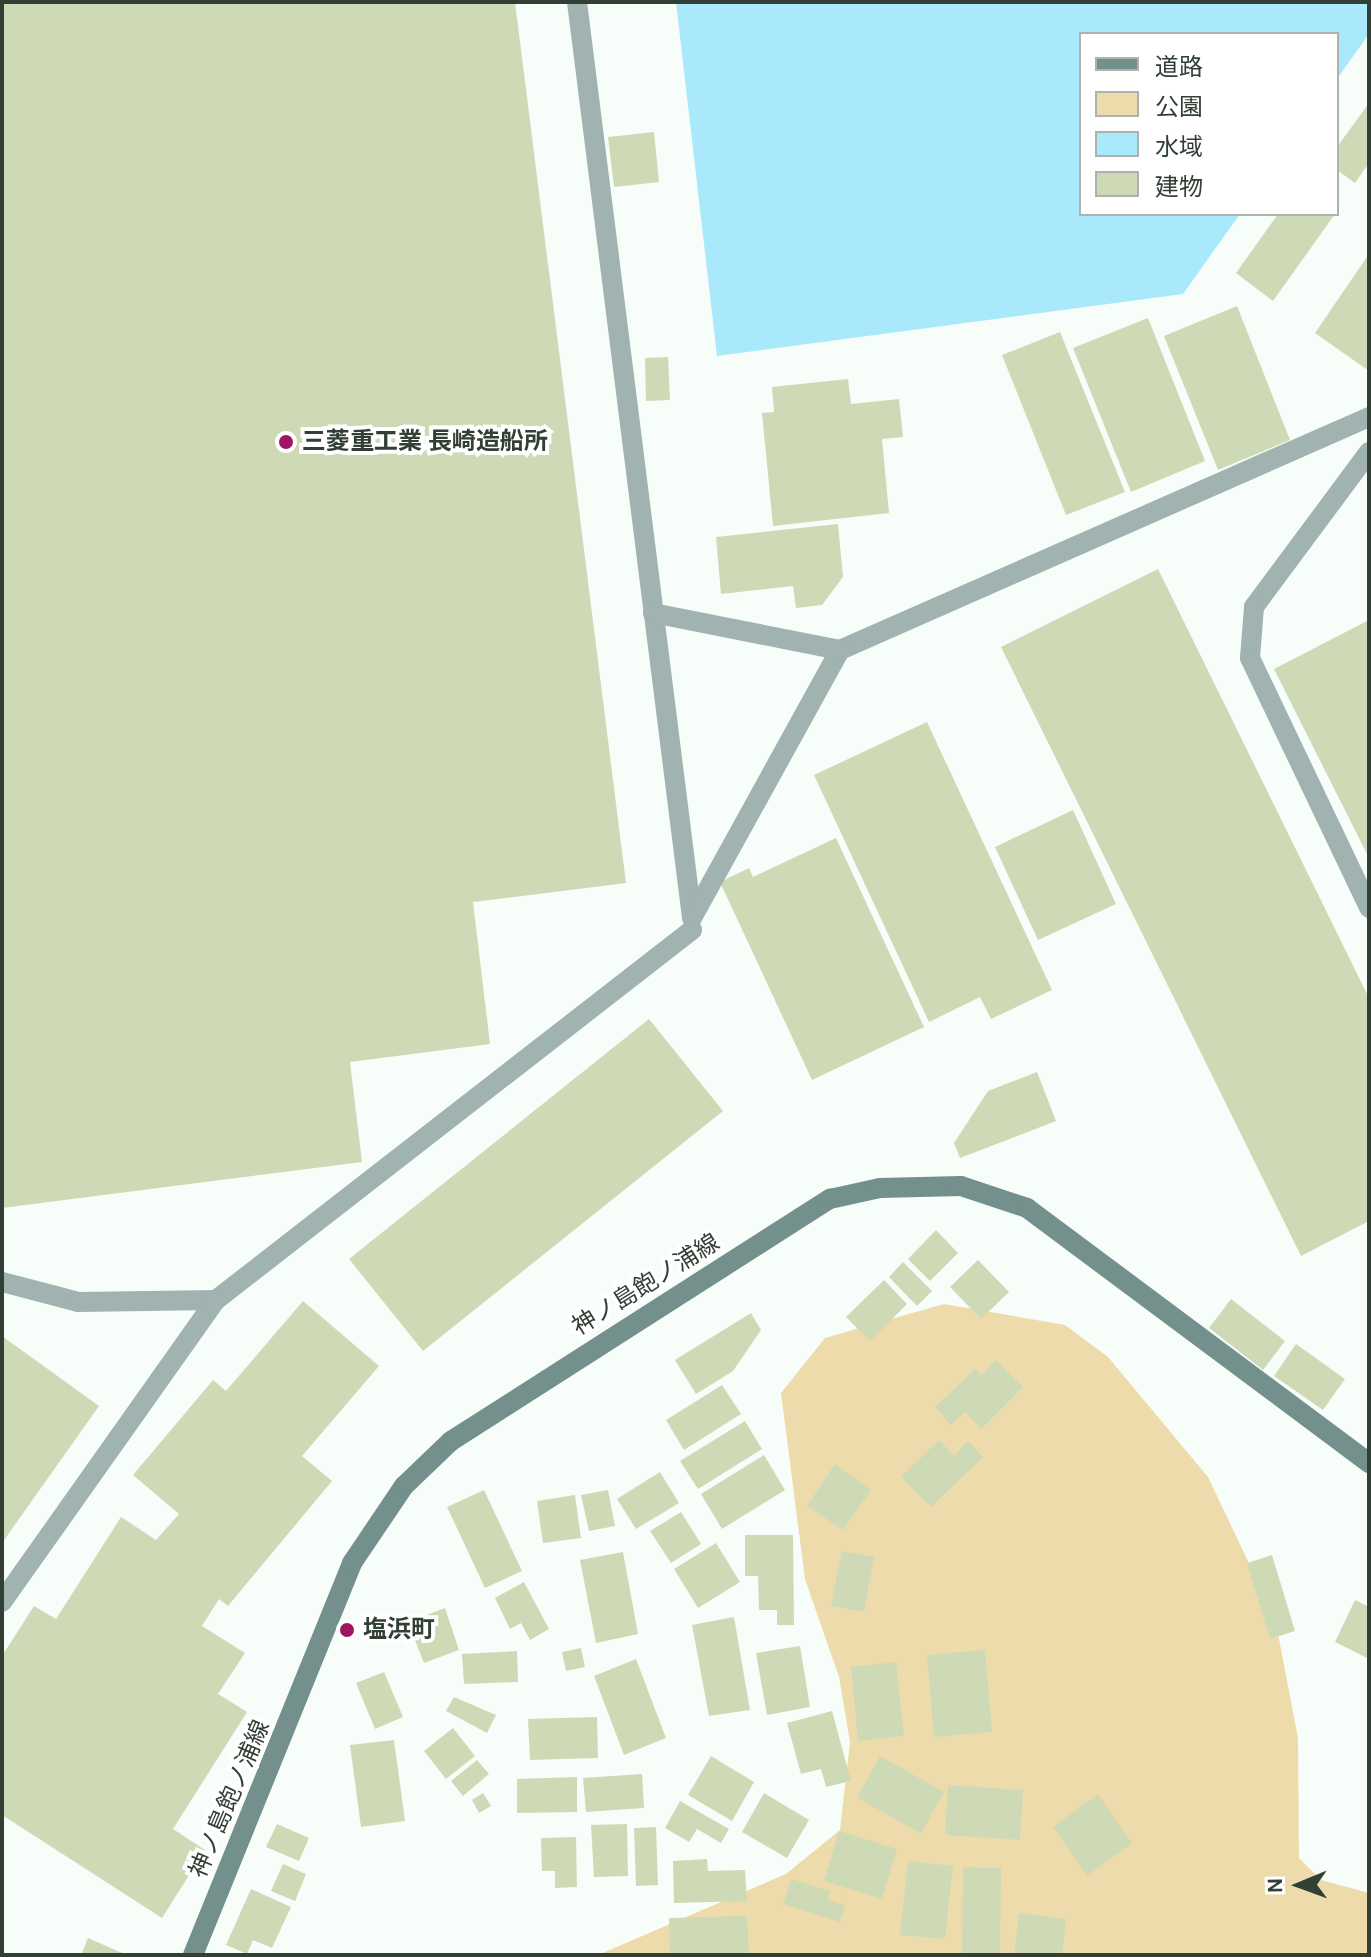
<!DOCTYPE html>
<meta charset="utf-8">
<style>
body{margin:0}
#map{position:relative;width:1371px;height:1957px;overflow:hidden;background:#f7fdf8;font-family:Karla,"Noto Sans JP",sans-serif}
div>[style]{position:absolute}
.green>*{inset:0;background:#eddbac}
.water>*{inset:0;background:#aae9fb}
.building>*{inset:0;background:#cedab6}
.lane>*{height:20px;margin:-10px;padding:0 10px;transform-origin:10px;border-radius:10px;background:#a0b3b0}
.secondary>*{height:20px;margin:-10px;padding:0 10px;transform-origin:10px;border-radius:10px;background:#73908c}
.dots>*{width:22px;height:22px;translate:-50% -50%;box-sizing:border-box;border:4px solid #fff;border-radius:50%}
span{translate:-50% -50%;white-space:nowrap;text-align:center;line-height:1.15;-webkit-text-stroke:8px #fff;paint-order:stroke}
.poi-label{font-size:24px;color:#313f35;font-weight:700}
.left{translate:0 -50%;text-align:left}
.street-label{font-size:24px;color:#313f35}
.frame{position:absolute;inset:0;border:4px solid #313f35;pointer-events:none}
.legend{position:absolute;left:1079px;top:32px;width:260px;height:184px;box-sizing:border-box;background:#fff;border:2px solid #adb2ae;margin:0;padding:10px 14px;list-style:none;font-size:24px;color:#313f35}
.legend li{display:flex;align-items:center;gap:16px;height:40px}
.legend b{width:40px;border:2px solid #adb2ae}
.north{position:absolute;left:1259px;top:1845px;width:80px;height:80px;-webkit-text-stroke:6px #fff;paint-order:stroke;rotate:269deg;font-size:22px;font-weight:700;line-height:32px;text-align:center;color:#313f35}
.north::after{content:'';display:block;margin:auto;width:28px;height:36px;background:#313f35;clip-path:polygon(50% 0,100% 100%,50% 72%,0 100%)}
</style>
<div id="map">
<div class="green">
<i style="clip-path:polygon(944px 1304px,1065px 1325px,1108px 1357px,1208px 1477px,1275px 1618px,1298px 1738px,1299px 1858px,1321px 1880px,1369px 1893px,1369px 1955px,598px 1955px,786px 1874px,840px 1830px,850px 1742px,839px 1677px,805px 1579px,781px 1393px,825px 1338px)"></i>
</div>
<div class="water">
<i style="clip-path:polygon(676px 2px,1369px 2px,1369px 34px,1337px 79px,1337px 34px,1081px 34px,1081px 214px,1240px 214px,1183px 294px,717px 356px)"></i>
</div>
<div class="building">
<i style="clip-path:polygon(2px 2px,515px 2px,626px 883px,473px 902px,490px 1044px,350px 1062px,362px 1162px,2px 1208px)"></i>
<i style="clip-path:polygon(1369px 103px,1369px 163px,1355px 183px,1337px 170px,1337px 147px)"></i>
<i style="clip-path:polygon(654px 132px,659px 182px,614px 187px,608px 137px)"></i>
<i style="clip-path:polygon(1278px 214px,1335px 214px,1273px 301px,1236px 273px)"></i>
<i style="clip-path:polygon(1369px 254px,1369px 371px,1315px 333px)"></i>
<i style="clip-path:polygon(1237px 306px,1290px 440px,1218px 470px,1164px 336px)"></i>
<i style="clip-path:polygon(1148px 318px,1205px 461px,1131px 492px,1073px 348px)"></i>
<i style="clip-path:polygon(1060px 332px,1125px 492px,1066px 515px,1002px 355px)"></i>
<i style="clip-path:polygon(668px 357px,670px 400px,646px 401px,645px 358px)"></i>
<i style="clip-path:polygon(848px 379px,851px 404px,899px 399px,903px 437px,882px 439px,889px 513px,773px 526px,762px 413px,774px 412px,772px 387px)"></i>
<i style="clip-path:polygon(838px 524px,843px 577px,822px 605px,796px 608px,793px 586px,721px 594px,716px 537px)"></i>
<i style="clip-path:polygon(1158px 569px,1369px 998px,1369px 1221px,1301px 1256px,1001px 647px)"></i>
<i style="clip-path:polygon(1369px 620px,1369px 858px,1274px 669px)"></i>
<i style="clip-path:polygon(927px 722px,1052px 990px,991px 1019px,980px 997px,929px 1022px,814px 775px)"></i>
<i style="clip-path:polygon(1073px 810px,1116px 904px,1038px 940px,995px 847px)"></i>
<i style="clip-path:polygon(836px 838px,924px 1027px,812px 1080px,720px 882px,749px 868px,753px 877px)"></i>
<i style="clip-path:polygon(649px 1019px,723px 1111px,423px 1351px,349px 1259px)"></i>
<i style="clip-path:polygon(1037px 1072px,1056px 1121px,960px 1158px,954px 1143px,988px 1091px)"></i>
<i style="clip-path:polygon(936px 1230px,958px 1253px,930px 1281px,908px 1259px)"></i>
<i style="clip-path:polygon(978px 1260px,1009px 1292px,981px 1319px,950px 1287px)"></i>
<i style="clip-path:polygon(903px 1262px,932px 1291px,917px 1306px,889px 1277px)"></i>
<i style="clip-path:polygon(884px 1280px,907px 1304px,870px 1341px,846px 1317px)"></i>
<i style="clip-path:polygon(1231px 1299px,1285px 1341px,1263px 1370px,1209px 1328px)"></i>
<i style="clip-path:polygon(303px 1301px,379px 1366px,302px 1456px,332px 1481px,228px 1606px,219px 1599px,202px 1626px,245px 1653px,218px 1694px,247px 1712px,173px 1829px,205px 1850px,162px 1918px,2px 1815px,2px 1656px,34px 1606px,56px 1619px,121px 1517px,156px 1540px,179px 1514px,133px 1475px,213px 1380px,226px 1391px)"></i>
<i style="clip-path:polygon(751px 1313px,761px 1330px,733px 1371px,696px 1394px,675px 1360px)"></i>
<i style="clip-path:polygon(2px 1336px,99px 1406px,2px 1543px)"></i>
<i style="clip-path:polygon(1296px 1344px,1345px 1379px,1323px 1410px,1274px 1376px)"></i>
<i style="clip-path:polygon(996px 1360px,1023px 1387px,981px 1429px,965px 1412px,951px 1425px,935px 1407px,975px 1369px,981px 1375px)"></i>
<i style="clip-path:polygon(722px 1385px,741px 1414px,684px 1450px,666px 1420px)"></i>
<i style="clip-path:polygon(745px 1421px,762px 1449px,698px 1489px,680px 1461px)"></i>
<i style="clip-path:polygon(939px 1440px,954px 1456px,968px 1441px,983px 1457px,931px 1507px,901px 1477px)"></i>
<i style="clip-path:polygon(764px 1455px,785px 1490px,722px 1529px,701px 1494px)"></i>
<i style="clip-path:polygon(835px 1464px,871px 1490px,843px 1530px,807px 1506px)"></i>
<i style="clip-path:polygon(660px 1472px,679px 1503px,636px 1529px,617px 1499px)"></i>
<i style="clip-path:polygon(484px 1490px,522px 1571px,485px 1588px,447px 1507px)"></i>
<i style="clip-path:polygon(608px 1490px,615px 1526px,589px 1531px,581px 1495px)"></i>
<i style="clip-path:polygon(575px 1495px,581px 1538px,543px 1543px,537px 1501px)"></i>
<i style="clip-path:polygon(681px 1512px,701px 1544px,671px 1563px,650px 1531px)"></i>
<i style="clip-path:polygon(745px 1535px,793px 1535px,794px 1625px,777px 1625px,777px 1610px,759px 1610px,758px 1576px,745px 1576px)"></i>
<i style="clip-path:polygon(716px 1543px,740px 1582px,698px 1608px,674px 1569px)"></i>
<i style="clip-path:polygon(842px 1551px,874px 1557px,864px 1612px,831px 1606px)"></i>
<i style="clip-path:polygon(623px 1552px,638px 1634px,596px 1643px,580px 1560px)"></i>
<i style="clip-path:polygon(1272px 1555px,1295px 1631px,1270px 1639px,1247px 1563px)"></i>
<i style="clip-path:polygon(524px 1582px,549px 1629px,530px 1640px,521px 1623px,510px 1629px,495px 1598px)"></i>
<i style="clip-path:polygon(1355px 1600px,1369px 1607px,1367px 1658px,1335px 1642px)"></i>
<i style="clip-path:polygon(445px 1608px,459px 1650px,424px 1663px,408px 1622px)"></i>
<i style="clip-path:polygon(734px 1617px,750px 1710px,709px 1716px,692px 1625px)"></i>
<i style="clip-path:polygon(800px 1646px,810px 1707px,767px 1715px,756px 1653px)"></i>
<i style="clip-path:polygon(581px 1648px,585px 1667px,566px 1671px,562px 1652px)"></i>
<i style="clip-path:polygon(985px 1650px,992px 1732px,934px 1737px,927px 1655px)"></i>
<i style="clip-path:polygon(517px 1651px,518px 1682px,464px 1684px,462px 1654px)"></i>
<i style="clip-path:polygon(636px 1659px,666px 1738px,624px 1755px,594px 1676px)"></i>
<i style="clip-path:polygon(896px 1662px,904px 1736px,858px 1741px,851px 1667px)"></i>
<i style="clip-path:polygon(384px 1672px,403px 1717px,375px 1729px,356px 1683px)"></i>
<i style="clip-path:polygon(454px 1697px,496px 1715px,487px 1733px,446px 1711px)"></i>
<i style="clip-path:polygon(832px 1711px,851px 1781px,826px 1787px,821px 1769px,801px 1774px,787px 1723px)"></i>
<i style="clip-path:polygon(597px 1717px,598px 1758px,530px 1760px,528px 1719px)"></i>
<i style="clip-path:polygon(453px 1728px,475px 1756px,446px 1779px,424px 1751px)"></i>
<i style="clip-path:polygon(394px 1740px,405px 1821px,361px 1827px,350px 1745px)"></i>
<i style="clip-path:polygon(711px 1756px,754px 1782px,732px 1821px,688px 1795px)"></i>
<i style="clip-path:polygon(880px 1756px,944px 1792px,921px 1833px,857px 1798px)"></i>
<i style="clip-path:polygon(477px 1760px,489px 1774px,463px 1796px,451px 1781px)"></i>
<i style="clip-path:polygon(642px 1774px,644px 1808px,586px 1812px,583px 1778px)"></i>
<i style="clip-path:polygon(577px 1777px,577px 1812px,517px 1813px,517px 1779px)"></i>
<i style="clip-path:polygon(948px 1785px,1023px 1790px,1020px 1840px,945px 1835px)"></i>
<i style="clip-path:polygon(483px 1793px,491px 1806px,479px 1813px,472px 1800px)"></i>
<i style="clip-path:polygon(764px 1793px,809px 1820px,787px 1858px,742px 1832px)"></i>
<i style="clip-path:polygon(1098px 1794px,1132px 1843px,1087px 1876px,1053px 1827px)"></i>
<i style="clip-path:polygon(680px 1801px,729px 1829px,721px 1843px,697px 1829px,689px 1842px,665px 1828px)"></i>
<i style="clip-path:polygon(277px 1824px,309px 1838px,299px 1861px,266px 1847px)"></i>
<i style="clip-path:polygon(627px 1824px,628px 1876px,594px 1877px,591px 1825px)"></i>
<i style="clip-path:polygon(656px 1827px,658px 1885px,636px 1886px,634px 1828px)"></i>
<i style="clip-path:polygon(839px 1831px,897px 1849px,882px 1899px,824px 1881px)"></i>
<i style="clip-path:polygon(576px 1837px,577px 1887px,555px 1888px,555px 1871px,542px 1871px,541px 1838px)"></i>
<i style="clip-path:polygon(707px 1859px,708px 1871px,745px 1870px,747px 1901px,674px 1903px,673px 1861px)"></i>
<i style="clip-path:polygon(908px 1861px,953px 1866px,945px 1939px,900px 1935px)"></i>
<i style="clip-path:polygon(283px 1864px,306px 1874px,295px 1901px,271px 1891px)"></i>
<i style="clip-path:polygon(963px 1867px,1001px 1868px,1000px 1955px,962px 1955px)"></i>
<i style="clip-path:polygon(791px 1879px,830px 1891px,828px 1900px,845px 1905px,840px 1922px,783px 1904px)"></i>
<i style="clip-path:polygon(251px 1889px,291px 1907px,272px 1948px,253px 1940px,247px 1954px,226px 1945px)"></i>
<i style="clip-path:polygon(1019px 1913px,1066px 1919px,1062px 1955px,1014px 1955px)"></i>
<i style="clip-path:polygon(747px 1916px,749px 1955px,670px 1955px,669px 1918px)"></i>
<i style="clip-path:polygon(88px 1938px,127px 1955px,81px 1955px)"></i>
</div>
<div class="lane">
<i style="left:577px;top:2px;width:923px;rotate:82.84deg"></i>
<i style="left:692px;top:918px;width:306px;rotate:-61.1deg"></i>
<i style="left:840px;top:650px;width:578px;rotate:-23.77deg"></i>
<i style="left:1369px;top:452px;width:193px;rotate:126.6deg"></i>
<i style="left:1254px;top:607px;width:51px;rotate:94.5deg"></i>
<i style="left:1250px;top:658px;width:277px;rotate:64.5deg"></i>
<i style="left:653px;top:613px;width:191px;rotate:11.2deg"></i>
<i style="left:2px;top:1282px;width:79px;rotate:14.7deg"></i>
<i style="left:78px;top:1302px;width:138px;rotate:-0.8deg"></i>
<i style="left:216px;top:1300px;width:603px;rotate:-37.86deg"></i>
<i style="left:2px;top:1602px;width:370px;rotate:-54.7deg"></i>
</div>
<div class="secondary">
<i style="left:193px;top:1955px;width:423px;rotate:-67.9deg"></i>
<i style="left:352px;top:1563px;width:93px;rotate:-56deg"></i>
<i style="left:404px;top:1486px;width:65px;rotate:-43.8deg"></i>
<i style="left:451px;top:1441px;width:450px;rotate:-32.6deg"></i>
<i style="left:830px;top:1199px;width:51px;rotate:-12.4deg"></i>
<i style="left:880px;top:1188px;width:81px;rotate:-1.4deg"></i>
<i style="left:961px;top:1186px;width:70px;rotate:18.4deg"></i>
<i style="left:1027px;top:1208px;width:427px;rotate:36.7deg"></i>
</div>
<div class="dots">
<i style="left:286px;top:442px;background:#a01560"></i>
<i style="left:347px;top:1630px;background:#a01560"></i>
</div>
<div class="poi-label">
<span class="left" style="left:302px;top:442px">三菱重工業 長崎造船所</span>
<span class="left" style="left:363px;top:1630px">塩浜町</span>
</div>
<div class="street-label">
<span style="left:646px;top:1285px;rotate:-32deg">神ノ島飽ノ浦線</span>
<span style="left:230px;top:1799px;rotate:-67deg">神ノ島飽ノ浦線</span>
</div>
<div class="frame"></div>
<ul class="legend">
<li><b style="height:10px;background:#73908c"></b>道路</li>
<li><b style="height:22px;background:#eddbac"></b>公園</li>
<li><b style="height:22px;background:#aae9fb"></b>水域</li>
<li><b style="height:22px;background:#cedab6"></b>建物</li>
</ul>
<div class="north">N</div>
</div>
